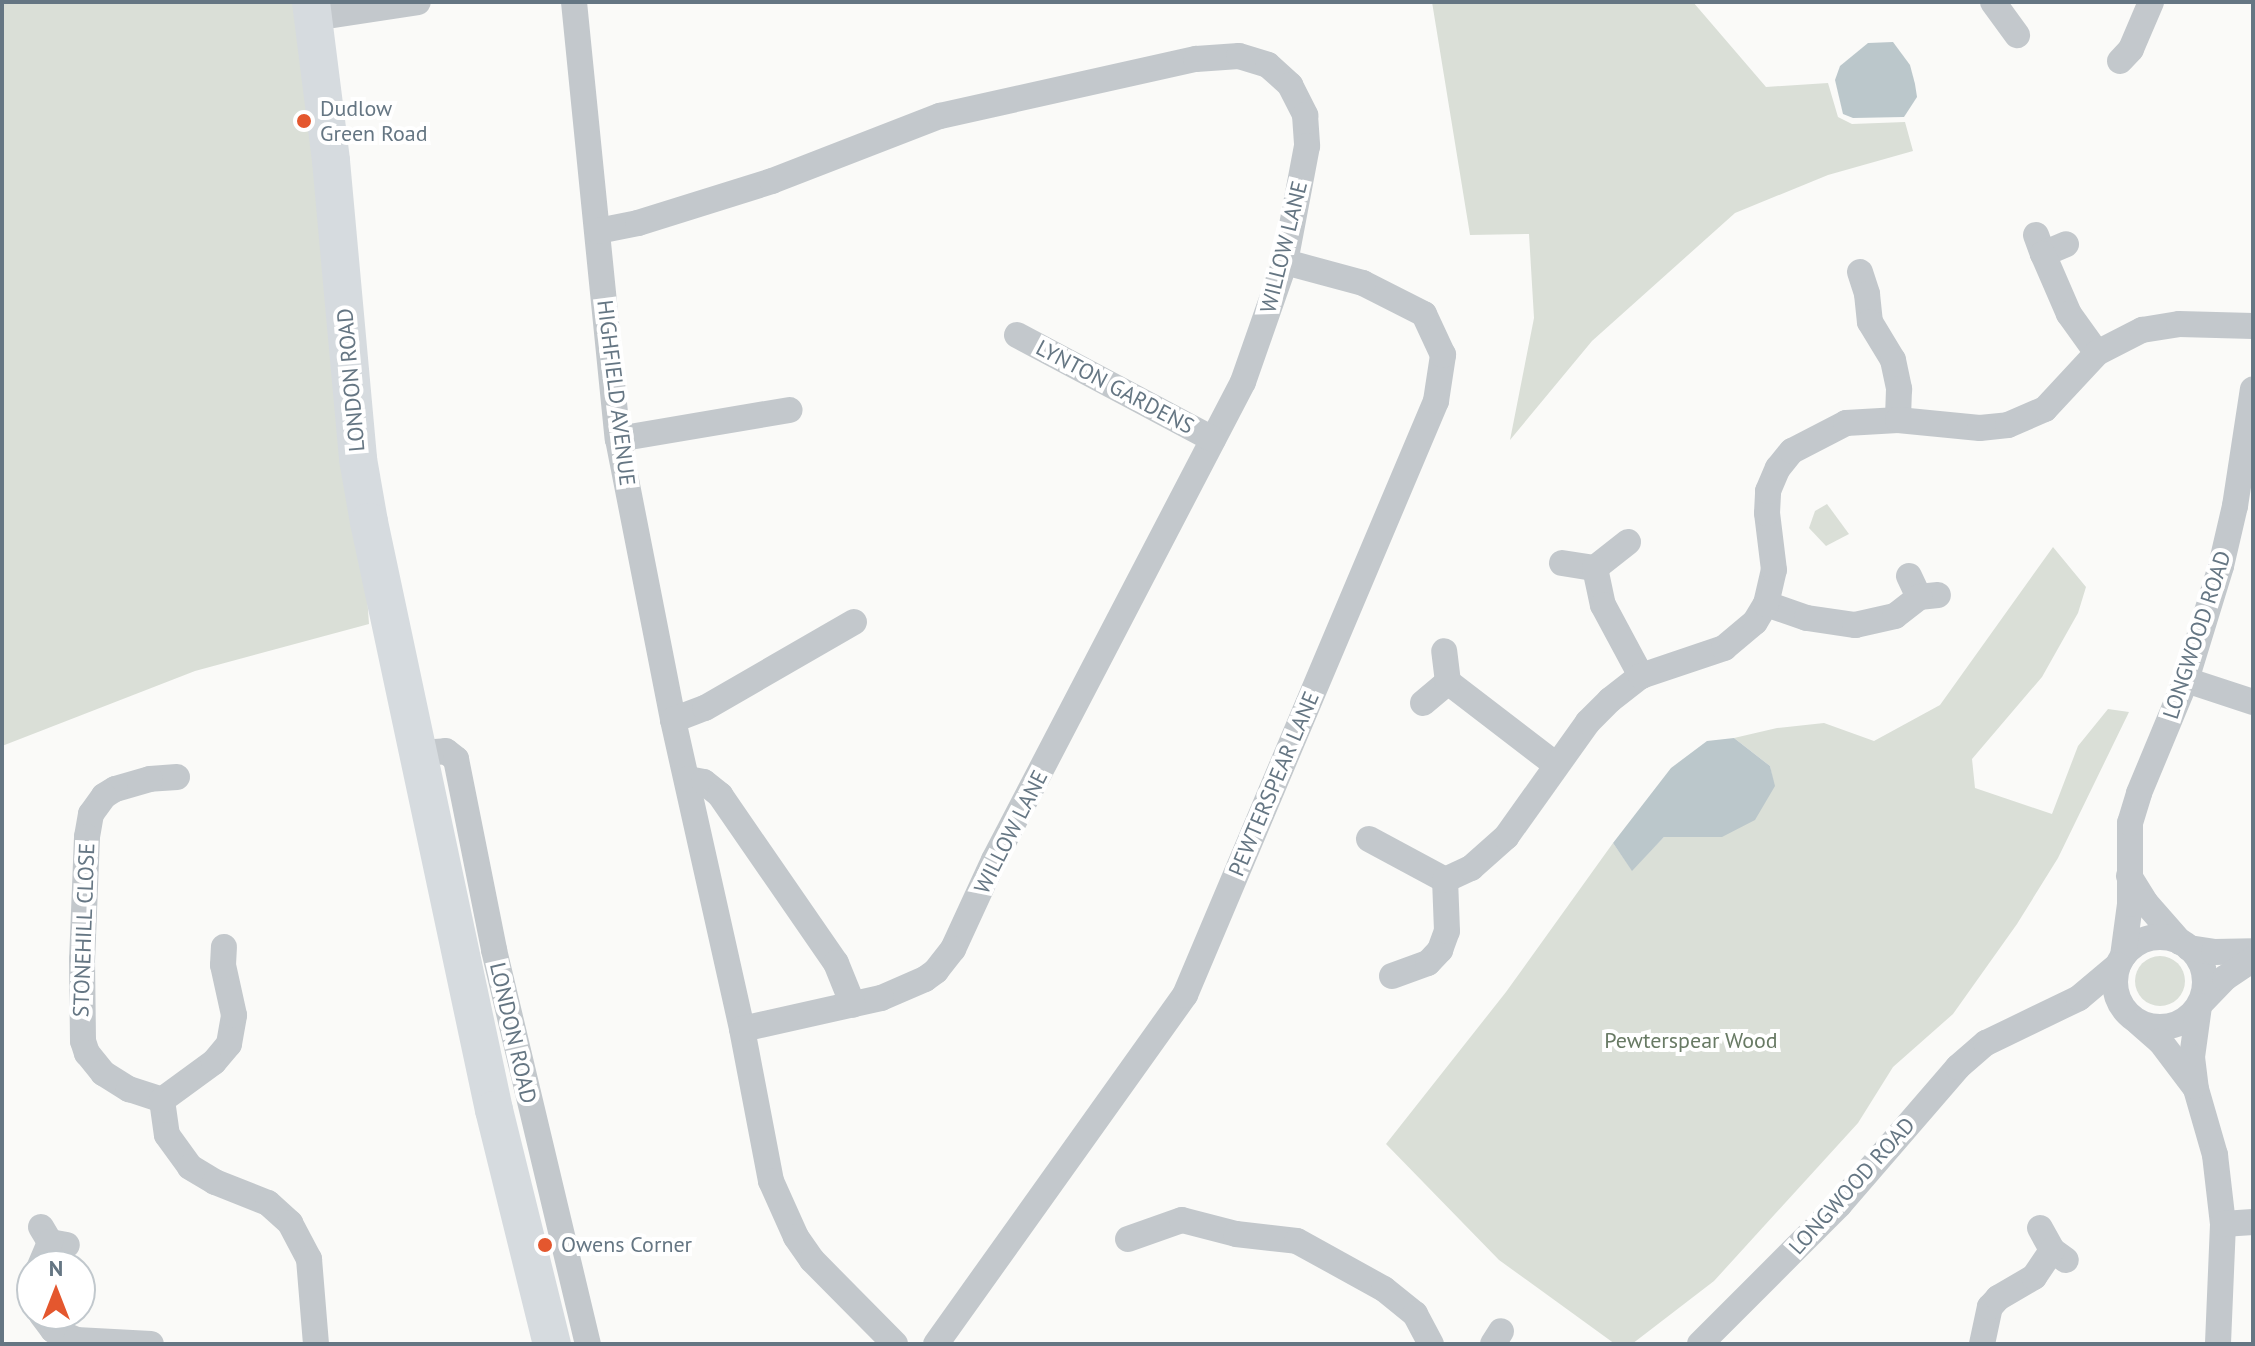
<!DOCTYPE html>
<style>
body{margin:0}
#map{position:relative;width:2255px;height:1346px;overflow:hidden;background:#fafaf8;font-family:"PT Sans",sans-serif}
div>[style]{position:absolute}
.green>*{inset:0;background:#dadfd7}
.round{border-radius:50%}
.water>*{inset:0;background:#bbc7cb}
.minor>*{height:26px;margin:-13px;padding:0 13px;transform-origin:13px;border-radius:13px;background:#c3c8cc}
.minor>.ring{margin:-13px;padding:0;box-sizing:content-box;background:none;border:26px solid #c3c8cc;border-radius:50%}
.highway>*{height:38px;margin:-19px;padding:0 19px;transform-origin:19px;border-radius:19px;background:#d6dbdf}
.dots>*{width:22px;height:22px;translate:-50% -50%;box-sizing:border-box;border:4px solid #fff;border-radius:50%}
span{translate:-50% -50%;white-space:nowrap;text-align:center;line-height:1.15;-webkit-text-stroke:8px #fff;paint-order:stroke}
.poi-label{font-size:22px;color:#657683}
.left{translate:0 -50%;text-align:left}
.street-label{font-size:22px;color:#657683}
.park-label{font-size:22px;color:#687a64}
.frame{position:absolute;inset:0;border:4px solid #657683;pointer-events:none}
.north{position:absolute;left:16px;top:1250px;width:80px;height:80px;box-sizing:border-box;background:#fff;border:2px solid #c1c8cd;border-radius:50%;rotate:0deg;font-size:22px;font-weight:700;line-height:32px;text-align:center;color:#657683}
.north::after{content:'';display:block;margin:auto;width:28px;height:36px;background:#e4572e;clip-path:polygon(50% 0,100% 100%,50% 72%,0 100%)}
</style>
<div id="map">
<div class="green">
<i style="clip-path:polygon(2px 2px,311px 2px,355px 417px,369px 624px,195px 671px,2px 746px)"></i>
<i style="clip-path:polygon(1432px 2px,1693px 2px,1766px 87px,1828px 83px,1838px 117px,1852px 124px,1905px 122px,1913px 151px,1828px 175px,1735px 213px,1592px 341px,1510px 440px,1534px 318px,1529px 234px,1470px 235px)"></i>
<i style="clip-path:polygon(1827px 504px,1849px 534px,1826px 546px,1809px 528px,1815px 511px)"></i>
<i style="clip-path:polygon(2053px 547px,2086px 587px,2078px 613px,2042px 677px,1972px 759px,1975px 788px,2052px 814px,2078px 746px,2108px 709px,2129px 712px,2058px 858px,2017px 924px,1953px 1014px,1893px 1067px,1858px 1123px,1714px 1281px,1632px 1344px,1615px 1344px,1499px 1260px,1386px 1144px,1506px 992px,1613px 843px,1632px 870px,1664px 837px,1721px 837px,1774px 786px,1770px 766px,1734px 738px,1777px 728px,1824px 723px,1874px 741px,1940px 705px)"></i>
<i class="round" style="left:2135px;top:956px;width:50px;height:50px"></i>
</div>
<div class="water">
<i style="clip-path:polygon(1893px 42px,1910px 65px,1915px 84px,1917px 97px,1904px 117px,1853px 118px,1843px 114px,1835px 80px,1840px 66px,1868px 43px)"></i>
<i style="clip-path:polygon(1734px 738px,1770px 766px,1775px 786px,1755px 820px,1722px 837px,1664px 837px,1632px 871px,1613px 843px,1671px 768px,1707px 741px)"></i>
</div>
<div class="minor">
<i style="left:574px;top:2px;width:439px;rotate:84.3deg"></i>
<i style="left:618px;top:439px;width:286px;rotate:78.9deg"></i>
<i style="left:673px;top:720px;width:317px;rotate:77.4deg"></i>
<i style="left:742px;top:1029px;width:155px;rotate:79.2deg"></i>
<i style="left:771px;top:1181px;width:61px;rotate:65.9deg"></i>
<i style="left:796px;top:1237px;width:28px;rotate:55deg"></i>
<i style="left:812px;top:1260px;width:118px;rotate:45.3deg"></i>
<i style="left:1993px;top:2px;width:41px;rotate:54deg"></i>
<i style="left:314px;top:18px;width:105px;rotate:-8.7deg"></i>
<i style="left:2120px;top:61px;width:16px;rotate:-47deg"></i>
<i style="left:2131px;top:49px;width:51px;rotate:-66.9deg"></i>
<i style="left:598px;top:231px;width:41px;rotate:-11.3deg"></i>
<i style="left:638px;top:223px;width:140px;rotate:-17.4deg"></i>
<i style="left:772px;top:181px;width:180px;rotate:-21.2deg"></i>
<i style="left:940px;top:116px;width:262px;rotate:-12.6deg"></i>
<i style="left:1196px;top:59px;width:43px;rotate:-4deg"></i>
<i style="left:1239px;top:56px;width:30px;rotate:17deg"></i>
<i style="left:1268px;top:65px;width:30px;rotate:42deg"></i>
<i style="left:1290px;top:85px;width:34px;rotate:63deg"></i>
<i style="left:1305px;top:115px;width:31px;rotate:86deg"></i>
<i style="left:1307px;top:146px;width:118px;rotate:100.7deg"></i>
<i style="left:1285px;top:262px;width:127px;rotate:109.3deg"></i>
<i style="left:1243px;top:382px;width:539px;rotate:117.52deg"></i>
<i style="left:994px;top:860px;width:98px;rotate:114.7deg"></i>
<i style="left:953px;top:949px;width:28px;rotate:128deg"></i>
<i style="left:936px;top:971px;width:14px;rotate:144deg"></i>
<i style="left:925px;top:979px;width:48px;rotate:156.6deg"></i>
<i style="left:881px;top:998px;width:142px;rotate:167.4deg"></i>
<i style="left:2036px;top:235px;width:20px;rotate:70deg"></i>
<i style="left:2043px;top:254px;width:25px;rotate:-23deg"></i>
<i style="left:2043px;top:254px;width:65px;rotate:66.6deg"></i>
<i style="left:2069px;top:314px;width:48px;rotate:54.3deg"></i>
<i style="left:1860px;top:272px;width:23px;rotate:72deg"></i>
<i style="left:1867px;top:294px;width:28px;rotate:84deg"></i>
<i style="left:1870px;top:322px;width:44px;rotate:58.8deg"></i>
<i style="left:1893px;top:360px;width:30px;rotate:78deg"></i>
<i style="left:1899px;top:389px;width:31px;rotate:92deg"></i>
<i style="left:1017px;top:335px;width:222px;rotate:28deg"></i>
<i style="left:618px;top:439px;width:174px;rotate:-9.6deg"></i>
<i style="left:1562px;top:563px;width:33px;rotate:9deg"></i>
<i style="left:1595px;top:568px;width:42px;rotate:-38.2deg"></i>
<i style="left:1595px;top:568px;width:38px;rotate:78deg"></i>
<i style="left:1603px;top:605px;width:81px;rotate:61.8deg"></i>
<i style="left:1909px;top:576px;width:23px;rotate:65deg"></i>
<i style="left:1919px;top:597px;width:19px;rotate:-6deg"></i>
<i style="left:1766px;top:604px;width:43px;rotate:18.9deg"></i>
<i style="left:1807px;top:618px;width:49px;rotate:8.3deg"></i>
<i style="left:1855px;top:625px;width:41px;rotate:-12.7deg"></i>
<i style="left:1895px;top:616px;width:31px;rotate:-38deg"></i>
<i style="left:2186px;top:680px;width:71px;rotate:18.2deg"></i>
<i style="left:1448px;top:682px;width:136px;rotate:37.5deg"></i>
<i style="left:1423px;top:703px;width:33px;rotate:-40deg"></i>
<i style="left:1448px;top:682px;width:31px;rotate:-97deg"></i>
<i style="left:673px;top:720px;width:34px;rotate:-21deg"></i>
<i style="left:705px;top:708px;width:172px;rotate:-30deg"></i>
<i style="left:420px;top:753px;width:26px;rotate:-4deg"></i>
<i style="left:446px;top:751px;width:13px;rotate:39deg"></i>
<i style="left:456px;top:759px;width:195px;rotate:78.7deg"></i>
<i style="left:494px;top:950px;width:405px;rotate:76.6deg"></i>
<i style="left:177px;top:777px;width:27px;rotate:176deg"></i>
<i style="left:150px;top:779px;width:36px;rotate:164deg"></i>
<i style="left:115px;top:789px;width:13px;rotate:148deg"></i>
<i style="left:104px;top:796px;width:22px;rotate:126deg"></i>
<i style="left:91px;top:814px;width:23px;rotate:100deg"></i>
<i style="left:87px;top:837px;width:122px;rotate:92.3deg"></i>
<i style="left:82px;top:959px;width:82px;rotate:89.3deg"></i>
<i style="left:83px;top:1041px;width:13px;rotate:72deg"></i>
<i style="left:87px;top:1053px;width:26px;rotate:51deg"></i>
<i style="left:103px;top:1073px;width:31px;rotate:32deg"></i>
<i style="left:129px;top:1089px;width:35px;rotate:18deg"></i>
<i style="left:162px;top:1100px;width:35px;rotate:82deg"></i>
<i style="left:167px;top:1135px;width:39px;rotate:54deg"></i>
<i style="left:190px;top:1167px;width:29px;rotate:31deg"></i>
<i style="left:215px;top:1182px;width:57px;rotate:21.6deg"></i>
<i style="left:268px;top:1203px;width:30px;rotate:42deg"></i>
<i style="left:290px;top:1223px;width:41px;rotate:62.2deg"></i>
<i style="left:309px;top:1259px;width:85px;rotate:85.3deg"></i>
<i style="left:688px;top:779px;width:16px;rotate:11deg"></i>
<i style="left:704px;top:782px;width:21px;rotate:39deg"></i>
<i style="left:720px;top:795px;width:204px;rotate:55.4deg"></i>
<i style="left:836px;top:963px;width:45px;rotate:68deg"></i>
<i style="left:1369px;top:839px;width:86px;rotate:28.3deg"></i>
<i style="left:2129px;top:876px;width:31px;rotate:58deg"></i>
<i style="left:2145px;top:902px;width:53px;rotate:48.8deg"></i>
<i class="ring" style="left:2115px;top:937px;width:64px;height:64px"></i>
<i style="left:2189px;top:948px;width:25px;rotate:9deg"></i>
<i style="left:2214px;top:952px;width:39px;rotate:-1deg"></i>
<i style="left:2123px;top:956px;width:52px;rotate:-82.3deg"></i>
<i style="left:2130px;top:904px;width:81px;rotate:-90deg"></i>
<i style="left:2130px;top:823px;width:31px;rotate:-73deg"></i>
<i style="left:2139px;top:793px;width:122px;rotate:-67.4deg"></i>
<i style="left:2186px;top:680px;width:119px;rotate:-72.9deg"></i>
<i style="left:2221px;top:566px;width:62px;rotate:-76.9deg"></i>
<i style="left:2235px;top:506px;width:118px;rotate:-81.3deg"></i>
<i style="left:1392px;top:976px;width:38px;rotate:-20deg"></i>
<i style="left:1428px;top:963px;width:18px;rotate:-47deg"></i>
<i style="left:1440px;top:950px;width:20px;rotate:-70deg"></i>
<i style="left:1447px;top:931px;width:51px;rotate:-92.2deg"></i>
<i style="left:1445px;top:880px;width:29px;rotate:-25deg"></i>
<i style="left:1471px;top:868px;width:47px;rotate:-41.5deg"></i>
<i style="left:1506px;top:837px;width:141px;rotate:-54.5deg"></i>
<i style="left:1588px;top:722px;width:31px;rotate:-45deg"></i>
<i style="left:1610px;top:700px;width:39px;rotate:-38deg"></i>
<i style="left:1641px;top:676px;width:88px;rotate:-18.6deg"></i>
<i style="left:1724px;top:648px;width:40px;rotate:-40deg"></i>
<i style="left:1755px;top:622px;width:21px;rotate:-59deg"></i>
<i style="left:1766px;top:604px;width:35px;rotate:-77deg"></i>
<i style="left:1774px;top:570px;width:57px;rotate:-97deg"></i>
<i style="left:1767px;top:513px;width:22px;rotate:-87deg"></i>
<i style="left:1768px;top:491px;width:25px;rotate:-67deg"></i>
<i style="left:1778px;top:468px;width:22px;rotate:-51deg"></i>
<i style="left:1792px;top:451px;width:61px;rotate:-27.4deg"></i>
<i style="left:1846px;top:423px;width:52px;rotate:-3.3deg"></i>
<i style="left:1898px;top:420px;width:82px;rotate:5.6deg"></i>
<i style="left:1980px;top:428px;width:28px;rotate:-6deg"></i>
<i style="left:2008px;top:425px;width:40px;rotate:-23.4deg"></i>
<i style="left:2045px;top:409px;width:76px;rotate:-47.1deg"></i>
<i style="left:2097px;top:353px;width:51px;rotate:-27.1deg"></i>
<i style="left:2142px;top:330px;width:37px;rotate:-9deg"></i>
<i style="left:2179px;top:324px;width:74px;rotate:1.5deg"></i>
<i style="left:2201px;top:1003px;width:35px;rotate:-46deg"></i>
<i style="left:2225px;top:978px;width:34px;rotate:-34deg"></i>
<i style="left:2199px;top:1006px;width:51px;rotate:97.8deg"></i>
<i style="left:2192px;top:1057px;width:32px;rotate:83deg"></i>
<i style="left:2196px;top:1089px;width:69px;rotate:73.9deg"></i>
<i style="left:2215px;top:1155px;width:69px;rotate:83.4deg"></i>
<i style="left:2223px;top:1224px;width:120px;rotate:92.4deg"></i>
<i style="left:2139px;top:1023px;width:28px;rotate:41deg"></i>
<i style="left:2160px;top:1041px;width:56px;rotate:52.9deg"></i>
<i style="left:162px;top:1100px;width:64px;rotate:-36.2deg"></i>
<i style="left:214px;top:1062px;width:23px;rotate:-50deg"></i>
<i style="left:229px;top:1044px;width:29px;rotate:-80deg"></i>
<i style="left:234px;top:1015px;width:51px;rotate:-102.4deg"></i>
<i style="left:223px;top:965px;width:18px;rotate:-87deg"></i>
<i style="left:2223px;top:1224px;width:30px;rotate:-4deg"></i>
<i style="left:41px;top:1227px;width:17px;rotate:59deg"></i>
<i style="left:50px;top:1242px;width:17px;rotate:10deg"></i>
<i style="left:2040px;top:1228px;width:25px;rotate:61deg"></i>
<i style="left:2052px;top:1250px;width:17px;rotate:36deg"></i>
<i style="left:1128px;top:1239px;width:57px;rotate:-19.4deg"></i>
<i style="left:1182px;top:1220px;width:56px;rotate:14.5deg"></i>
<i style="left:1236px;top:1234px;width:61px;rotate:6.5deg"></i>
<i style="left:1297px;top:1241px;width:99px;rotate:28.9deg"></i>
<i style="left:1384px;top:1289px;width:40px;rotate:39deg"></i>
<i style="left:1415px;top:1314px;width:34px;rotate:62deg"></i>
<i style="left:40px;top:1266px;width:26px;rotate:-67deg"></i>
<i style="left:41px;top:1314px;width:20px;rotate:53deg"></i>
<i style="left:53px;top:1330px;width:25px;rotate:23deg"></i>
<i style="left:76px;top:1340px;width:75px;rotate:3.1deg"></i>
<i style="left:936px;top:1344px;width:429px;rotate:-54.5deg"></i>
<i style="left:1185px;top:995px;width:645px;rotate:-67.09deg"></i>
<i style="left:1436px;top:401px;width:47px;rotate:-81.3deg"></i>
<i style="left:1443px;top:355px;width:45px;rotate:-114.9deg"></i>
<i style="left:1424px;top:314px;width:68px;rotate:-153.1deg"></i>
<i style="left:1363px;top:283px;width:81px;rotate:-164.9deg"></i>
<i style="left:1493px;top:1344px;width:15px;rotate:-58deg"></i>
<i style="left:1700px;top:1344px;width:197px;rotate:-45deg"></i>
<i style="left:1839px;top:1205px;width:182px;rotate:-49.2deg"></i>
<i style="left:1958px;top:1067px;width:37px;rotate:-41deg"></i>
<i style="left:1986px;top:1043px;width:103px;rotate:-25.8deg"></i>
<i style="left:2079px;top:998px;width:51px;rotate:-40.2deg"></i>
<i style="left:1982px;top:1344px;width:38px;rotate:-78deg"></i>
<i style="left:1990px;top:1307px;width:12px;rotate:-48deg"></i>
<i style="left:1998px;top:1298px;width:42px;rotate:-30.3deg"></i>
<i style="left:2034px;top:1277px;width:32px;rotate:-56deg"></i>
</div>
<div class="highway">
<i style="left:311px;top:2px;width:160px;rotate:82.8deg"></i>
<i style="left:331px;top:161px;width:299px;rotate:84.8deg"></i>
<i style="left:358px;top:459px;width:64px;rotate:80.1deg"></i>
<i style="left:369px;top:522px;width:601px;rotate:78deg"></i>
<i style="left:494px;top:1110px;width:241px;rotate:76.1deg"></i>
</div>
<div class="dots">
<i style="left:304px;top:121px;background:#e4572e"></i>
<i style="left:545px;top:1245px;background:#e4572e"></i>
</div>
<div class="poi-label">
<span class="left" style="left:320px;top:121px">Dudlow<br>Green Road</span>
<span class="left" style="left:561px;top:1245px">Owens Corner</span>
</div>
<div class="street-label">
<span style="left:1284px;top:247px;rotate:-76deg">WILLOW LANE</span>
<span style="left:351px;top:380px;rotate:-95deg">LONDON ROAD</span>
<span style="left:1115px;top:387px;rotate:28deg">LYNTON GARDENS</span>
<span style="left:616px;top:393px;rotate:83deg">HIGHFIELD AVENUE</span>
<span style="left:2197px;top:635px;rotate:-72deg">LONGWOOD ROAD</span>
<span style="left:1274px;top:784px;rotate:-67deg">PEWTERSPEAR LANE</span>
<span style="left:1011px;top:832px;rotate:-63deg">WILLOW LANE</span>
<span style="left:84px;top:930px;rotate:-88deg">STONEHILL CLOSE</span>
<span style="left:513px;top:1033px;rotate:77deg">LONDON ROAD</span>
<span style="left:1852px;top:1186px;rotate:-48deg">LONGWOOD ROAD</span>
</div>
<div class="park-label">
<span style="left:1691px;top:1041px">Pewterspear Wood</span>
</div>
<div class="frame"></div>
<div class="north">N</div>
</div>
